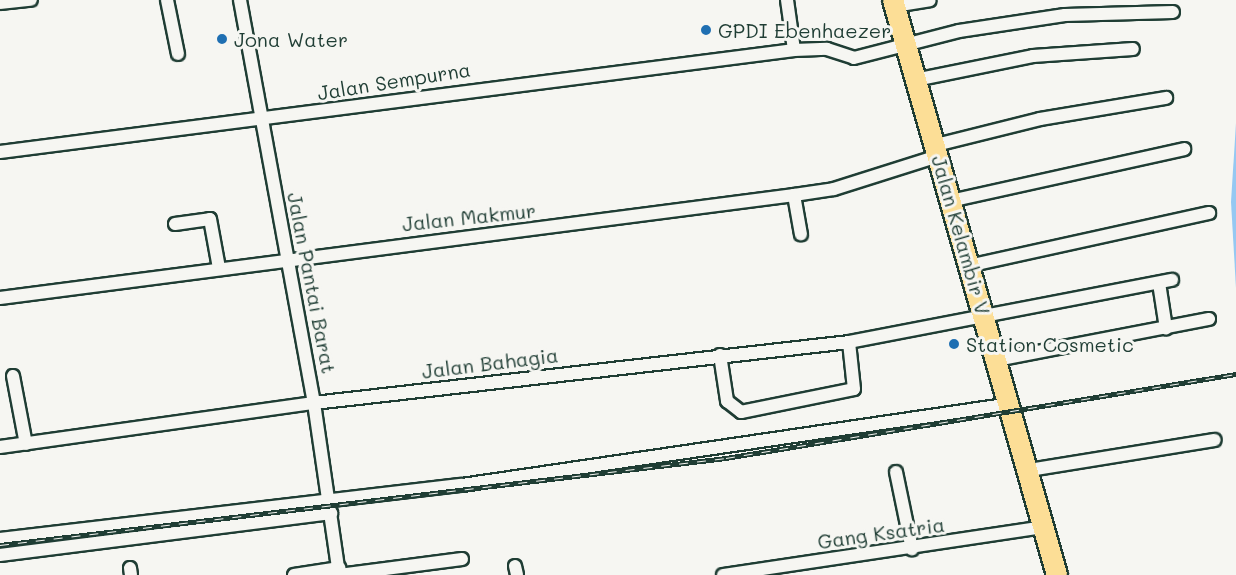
<!DOCTYPE html>
<style>
body{margin:0}
#map{position:relative;width:1236px;height:575px;overflow:hidden;background:#f6f6f2;font-family:Mali,sans-serif}
div>[style]{position:absolute}
.water>*{inset:0;background:#95c8f2}
.roads{filter:drop-shadow(2px 0 #1f3d34) drop-shadow(-2px 0 #1f3d34) drop-shadow(0 2px #1f3d34) drop-shadow(0 -2px #1f3d34)}
.street>*{height:12px;margin:-6px;padding:0 6px;transform-origin:6px;border-radius:6px;background:#f6f6f2}
.primary>*{height:20px;margin:-10px;padding:0 10px;transform-origin:10px;border-radius:10px;background:#fcde96}
.rail>*{height:5px;margin-top:-2.5px;transform-origin:0;background:repeating-linear-gradient(90deg,#f6f6f2 0 9px,#1f3d34 0 18px);box-sizing:border-box;border-block:2px solid #1f3d34}
.dots>*{width:16px;height:16px;translate:-50% -50%;box-sizing:border-box;border:3px solid #f6f6f2;border-radius:50%}
span{translate:-50% -50%;white-space:nowrap;text-align:center;line-height:1.15;-webkit-text-stroke:6px #f6f6f2;paint-order:stroke}
.poi-label{font-size:20px;color:#1f3d34}
.left{translate:0 -50%;text-align:left}
.street-label{font-size:20px;color:#1f3d34}
</style>
<div id="map">
<div class="water">
<i style="clip-path:polygon(1236px 123px,1236px 288px,1231px 202px)"></i>
</div>
<div class="roads">
<div class="street">
<i style="left:167px;top:0;width:55px;rotate:78.5deg"></i>
<i style="left:240px;top:0;width:410px;rotate:79.6deg"></i>
<i style="left:314px;top:403px;width:174px;rotate:81.7deg"></i>
<i style="left:787px;top:0;width:50px;rotate:82deg"></i>
<i style="left:0;top:3px;width:31px;rotate:-6deg"></i>
<i style="left:894px;top:6px;width:36px;rotate:-9deg"></i>
<i style="left:915px;top:80px;width:120px;rotate:-11.5deg"></i>
<i style="left:1033px;top:56px;width:100px;rotate:-4deg"></i>
<i style="left:936px;top:145px;width:107px;rotate:-14deg"></i>
<i style="left:1040px;top:119px;width:128px;rotate:-9.5deg"></i>
<i style="left:0;top:152px;width:801px;rotate:-7.32deg"></i>
<i style="left:794px;top:50px;width:33px;rotate:-2deg"></i>
<i style="left:827px;top:49px;width:28px;rotate:18deg"></i>
<i style="left:854px;top:58px;width:108px;rotate:-14.4deg"></i>
<i style="left:959px;top:31px;width:107px;rotate:-8.6deg"></i>
<i style="left:1065px;top:15px;width:108px;rotate:-1.6deg"></i>
<i style="left:794px;top:195px;width:40px;rotate:80deg"></i>
<i style="left:950px;top:201px;width:240px;rotate:-12.5deg"></i>
<i style="left:175px;top:224px;width:35px;rotate:-8deg"></i>
<i style="left:210px;top:219px;width:50px;rotate:79.6deg"></i>
<i style="left:968px;top:266px;width:247px;rotate:-12.4deg"></i>
<i style="left:1159px;top:283px;width:46px;rotate:81.2deg"></i>
<i style="left:0;top:298px;width:801px;rotate:-7.39deg"></i>
<i style="left:794px;top:195px;width:40px;rotate:-8.5deg"></i>
<i style="left:834px;top:189px;width:109px;rotate:-17.6deg"></i>
<i style="left:720px;top:355px;width:47px;rotate:81.3deg"></i>
<i style="left:727px;top:401px;width:18px;rotate:38deg"></i>
<i style="left:741px;top:412px;width:115px;rotate:-11.5deg"></i>
<i style="left:854px;top:389px;width:47px;rotate:-96.1deg"></i>
<i style="left:996px;top:360px;width:217px;rotate:-10.9deg"></i>
<i style="left:13px;top:376px;width:69px;rotate:79.2deg"></i>
<i style="left:0;top:447px;width:317px;rotate:-8deg"></i>
<i style="left:314px;top:403px;width:538px;rotate:-6.5deg"></i>
<i style="left:849px;top:342px;width:329px;rotate:-10.9deg"></i>
<i style="left:1029px;top:470px;width:188px;rotate:-9.2deg"></i>
<i style="left:896px;top:472px;width:79px;rotate:78.3deg"></i>
<i style="left:0;top:539px;width:465px;rotate:-6.7deg"></i>
<i style="left:462px;top:485px;width:555px;rotate:-8.39deg"></i>
<i style="left:0;top:555px;width:334px;rotate:-7.2deg"></i>
<i style="left:515px;top:566px;width:9px;rotate:77deg"></i>
<i style="left:130px;top:568px;width:7px;rotate:82deg"></i>
<i style="left:294px;top:575px;width:46px;rotate:-8.8deg"></i>
<i style="left:339px;top:575px;width:124px;rotate:-7.4deg"></i>
<i style="left:723px;top:575px;width:326px;rotate:-8.5deg"></i>
</div>
<div class="primary">
<i style="left:893px;top:0;width:598px;rotate:74.08deg"></i>
</div>
</div>
<div class="rail">
<i style="left:0;top:545px;width:731px;rotate:-6.83deg"></i>
<i style="left:726px;top:458px;width:517px;rotate:-9.35deg"></i>
</div>
<div class="dots">
<i style="left:706px;top:30px;background:#1f6fb2"></i>
<i style="left:222px;top:39px;background:#1f6fb2"></i>
<i style="left:954px;top:344px;background:#1f6fb2"></i>
</div>
<div class="poi-label">
<span class="left" style="left:718px;top:30px">GPDI Ebenhaezer</span>
<span class="left" style="left:234px;top:39px">Jona Water</span>
<span class="left" style="left:966px;top:344px">Station Cosmetic</span>
</div>
<div class="street-label">
<span style="left:394px;top:81px;rotate:-9deg">Jalan Sempurna</span>
<span style="left:469px;top:217px;rotate:-6deg">Jalan Makmur</span>
<span style="left:961px;top:235px;rotate:74deg">Jalan Kelambir V</span>
<span style="left:312px;top:283px;rotate:79deg">Jalan Pantai Barat</span>
<span style="left:490px;top:363px;rotate:-7deg">Jalan Bahagia</span>
<span style="left:881px;top:533px;rotate:-8deg">Gang Ksatria</span>
</div>
</div>
